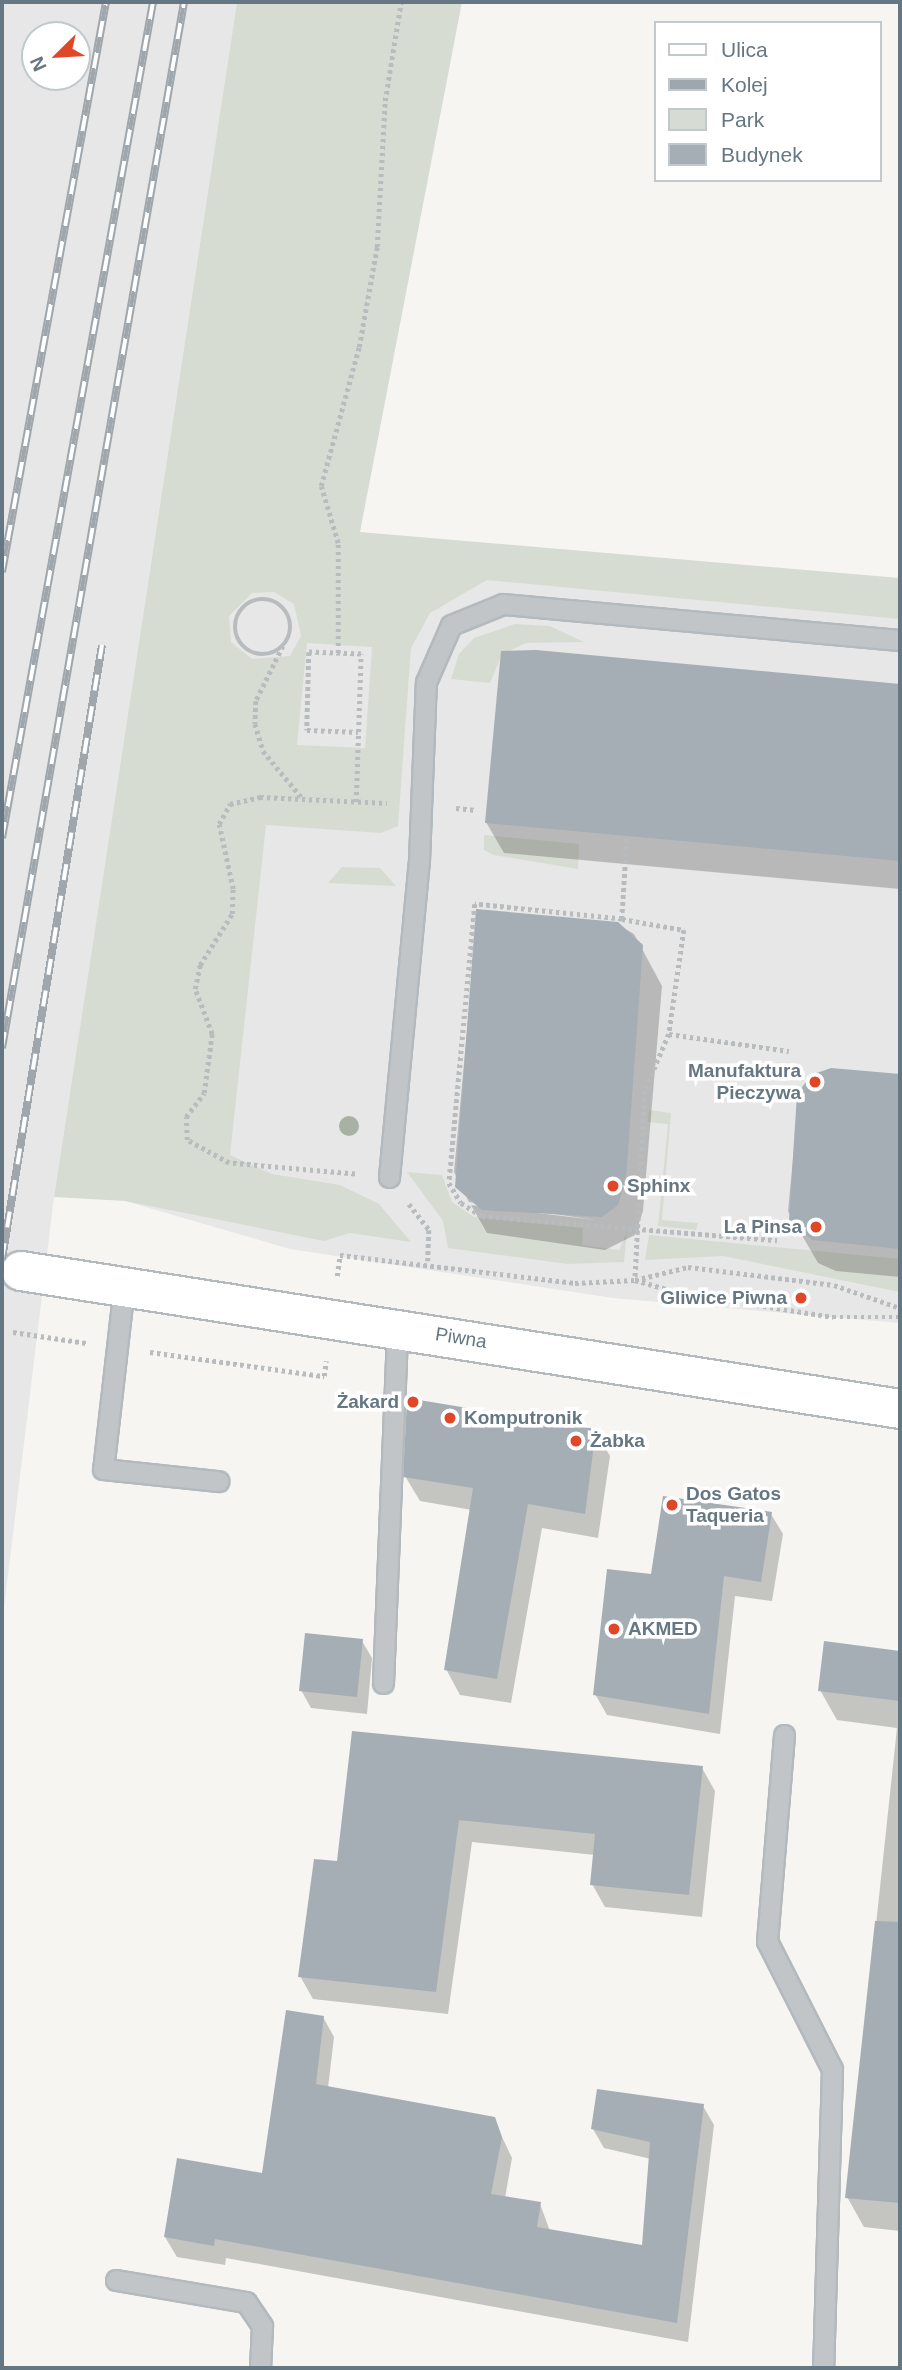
<!DOCTYPE html>
<meta charset="utf-8">
<style>
body{margin:0}
#map{position:relative;width:902px;height:2370px;overflow:hidden;background:#f6f5f2;font-family:Arial,sans-serif}
div>[style]{position:absolute}
.built>*{inset:0;background:#e6e7e6}
.green>*{inset:0;background:#d7dcd3}
.shadow>*{inset:0;background:#0003}
.building>*{inset:0;background:#a5aeb4}
.path>*{height:4.5px;margin-top:-2.25px;transform-origin:0;background:repeating-linear-gradient(90deg,#b9bcbe 0 3.5px,transparent 0 7px)}
.path>.ring{margin:-2.25px;padding:0;box-sizing:content-box;background:none;border:4.5px solid #b9bcbe;border-radius:50%}
.roads{filter:drop-shadow(2px 0 #b3b9bd) drop-shadow(-2px 0 #b3b9bd) drop-shadow(0 2px #b3b9bd) drop-shadow(0 -2px #b3b9bd)}
.service>*{height:19px;margin:-9.5px;padding:0 9.5px;transform-origin:9.5px;border-radius:9.5px;background:#c1c5c8}
.secondary>*{height:38px;margin:-19px;padding:0 19px;transform-origin:19px;border-radius:19px;background:#fff}
.rail>*{height:8px;margin-top:-4px;transform-origin:0;background:repeating-linear-gradient(90deg,#fff 0 16px,#a0a7ac 0 32px);box-sizing:border-box;border-block:2px solid #a0a7ac}
.trees>*{width:20px;height:20px;margin:-10px;border-radius:50%;background:#a9b1a4}
.dots>*{width:19px;height:19px;translate:-50% -50%;box-sizing:border-box;border:4px solid #fff;border-radius:50%}
span{translate:-50% -50%;white-space:nowrap;text-align:center;line-height:1.15;-webkit-text-stroke:7px #fff;paint-order:stroke}
.poi-label{font-size:19px;color:#657783;font-weight:700}
.right{translate:-100% -50%;text-align:right}
.left{translate:0 -50%;text-align:left}
.street-label{font-size:19px;color:#657783}
.frame{position:absolute;inset:0;border:4px solid #657783;pointer-events:none}
.legend{position:absolute;left:654px;top:21px;width:228px;height:161px;box-sizing:border-box;background:#fff;border:2px solid #c1c9cd;margin:0;padding:9px 12px;list-style:none;font-size:21px;color:#657783}
.legend li{display:flex;align-items:center;gap:14px;height:35px}
.legend b{width:35px;border:2px solid #c1c9cd}
.north{position:absolute;left:21px;top:21px;width:70px;height:70px;box-sizing:border-box;background:#fff;border:2px solid #c1c9cd;border-radius:50%;rotate:246deg;font-size:19px;font-weight:700;line-height:28px;text-align:center;color:#657783}
.north::after{content:'';display:block;margin:auto;width:24px;height:32px;background:#e04728;clip-path:polygon(50% 0,100% 100%,50% 72%,0 100%)}
</style>
<div id="map">
<div class="built">
<i style="clip-path:polygon(evenodd,2px 2px,237px 2px,54px 1197px,2px 1624px,2px 2px,35px 35px,77px 35px,77px 77px,35px 77px,35px 35px)"></i>
<i style="clip-path:polygon(360px 532px,900px 596px,900px 1323px,613px 1298px,290px 1249px,125px 1201px,196px 614px)"></i>
</div>
<div class="green">
<i style="clip-path:polygon(evenodd,237px 2px,462px 2px,360px 532px,900px 578px,900px 619px,487px 580px,430px 613px,411px 648px,398px 826px,381px 833px,266px 825px,230px 1155px,272px 1174px,340px 1185px,379px 1204px,411px 1242px,350px 1233px,324px 1241px,125px 1201px,54px 1197px,237px 2px,274px 592px,294px 604px,301px 636px,290px 656px,252px 659px,231px 642px,229px 616px,252px 593px,274px 592px,237px 2px,307px 643px,372px 647px,365px 748px,297px 745px,307px 643px)"></i>
<i style="clip-path:polygon(515px 624px,550px 626px,584px 642px,526px 643px,502px 654px,490px 683px,451px 679px,459px 654px,474px 638px)"></i>
<i style="clip-path:polygon(484px 835px,579px 844px,578px 869px,494px 855px,484px 850px)"></i>
<i style="clip-path:polygon(342px 867px,380px 868px,396px 886px,328px 883px)"></i>
<i style="clip-path:polygon(649px 1110px,671px 1113px,662px 1220px,698px 1223px,696px 1230px,658px 1226px,668px 1124px,648px 1122px)"></i>
<i style="clip-path:polygon(407px 1172px,442px 1175px,452px 1202px,474px 1217px,583px 1228px,582px 1245px,619px 1250px,627px 1232px,624px 1262px,567px 1264px,448px 1248px,443px 1221px)"></i>
<i style="clip-path:polygon(649px 1235px,900px 1259px,900px 1292px,723px 1256px,645px 1260px)"></i>
</div>
<div class="shadow">
<i style="clip-path:polygon(502px 653px,900px 688px,900px 889px,504px 853px,486px 822px)"></i>
<i style="clip-path:polygon(478px 911px,617px 924px,634px 934px,662px 986px,643px 1211px,635px 1235px,605px 1250px,487px 1233px,471px 1205px,596px 1220px,469px 1202px,454px 1172px)"></i>
<i style="clip-path:polygon(825px 1071px,900px 1078px,900px 1277px,836px 1271px,818px 1263px,788px 1211px,799px 1095px)"></i>
<i style="clip-path:polygon(595px 1431px,610px 1456px,598px 1538px,542px 1528px,511px 1703px,460px 1695px,446px 1669px,472px 1510px,420px 1501px,405px 1476px)"></i>
<i style="clip-path:polygon(771px 1514px,783px 1534px,772px 1601px,735px 1596px,720px 1734px,607px 1715px,595px 1694px,652px 1575px)"></i>
<i style="clip-path:polygon(362px 1641px,372px 1658px,367px 1714px,311px 1708px,301px 1690px)"></i>
<i style="clip-path:polygon(826px 1643px,900px 1653px,900px 2231px,864px 2227px,847px 2197px,897px 1728px,837px 1720px,820px 1690px)"></i>
<i style="clip-path:polygon(354px 1733px,702px 1768px,715px 1791px,702px 1917px,605px 1907px,592px 1884px,595px 1855px,472px 1842px,448px 2014px,313px 1999px,300px 1976px,338px 1863px)"></i>
<i style="clip-path:polygon(323px 2017px,334px 2037px,328px 2088px,493px 2118px,512px 2158px,505px 2198px,540px 2204px,550px 2231px,644px 2248px,651px 2159px,604px 2148px,593px 2129px,703px 2106px,714px 2125px,688px 2342px,226px 2258px,225px 2265px,177px 2257px,165px 2237px,263px 2175px)"></i>
</div>
<div class="building">
<i style="clip-path:polygon(536px 650px,900px 684px,900px 861px,485px 823px,501px 651px)"></i>
<i style="clip-path:polygon(476px 909px,618px 922px,643px 945px,626px 1179px,618px 1205px,602px 1217px,482px 1210px,455px 1187px)"></i>
<i style="clip-path:polygon(831px 1068px,900px 1074px,900px 1249px,812px 1240px,789px 1220px,797px 1094px,811px 1075px)"></i>
<i style="clip-path:polygon(407px 1398px,596px 1429px,585px 1514px,528px 1504px,497px 1679px,444px 1670px,473px 1488px,403px 1477px)"></i>
<i style="clip-path:polygon(663px 1496px,772px 1512px,761px 1582px,724px 1576px,709px 1714px,593px 1695px,607px 1569px,651px 1574px)"></i>
<i style="clip-path:polygon(305px 1633px,363px 1639px,357px 1697px,299px 1691px)"></i>
<i style="clip-path:polygon(824px 1641px,900px 1651px,900px 1701px,818px 1691px)"></i>
<i style="clip-path:polygon(352px 1731px,703px 1766px,689px 1895px,590px 1885px,595px 1834px,459px 1820px,436px 1992px,298px 1977px,314px 1859px,337px 1861px)"></i>
<i style="clip-path:polygon(875px 1921px,900px 1922px,900px 2203px,845px 2198px)"></i>
<i style="clip-path:polygon(286px 2010px,324px 2016px,316px 2084px,495px 2117px,502px 2137px,491px 2194px,541px 2202px,537px 2227px,642px 2245px,650px 2142px,591px 2129px,597px 2089px,704px 2104px,677px 2323px,215px 2239px,214px 2246px,164px 2237px,177px 2158px,262px 2173px)"></i>
</div>
<div class="path">
<i class="ring" style="left:235px;top:599px;width:51.5px;height:51.5px"></i>
<i style="left:283px;top:646px;width:61px;rotate:116.1deg"></i>
<i style="left:256px;top:701px;width:23px;rotate:92deg"></i>
<i style="left:255px;top:724px;width:28px;rotate:73deg"></i>
<i style="left:263px;top:751px;width:62px;rotate:50.2deg"></i>
<i style="left:338px;top:653px;width:110px;rotate:-90deg"></i>
<i style="left:338px;top:543px;width:59px;rotate:-106.6deg"></i>
<i style="left:321px;top:486px;width:144px;rotate:-74.7deg"></i>
<i style="left:359px;top:347px;width:102px;rotate:-79.8deg"></i>
<i style="left:377px;top:247px;width:146px;rotate:-86.9deg"></i>
<i style="left:385px;top:101px;width:100px;rotate:-80.8deg"></i>
<i style="left:356px;top:802px;width:148px;rotate:-88.1deg"></i>
<i style="left:361px;top:654px;width:52px;rotate:-177.8deg"></i>
<i style="left:309px;top:652px;width:78px;rotate:91.5deg"></i>
<i style="left:307px;top:730px;width:51px;rotate:2.2deg"></i>
<i style="left:456px;top:808px;width:20px;rotate:6deg"></i>
<i style="left:627px;top:839px;width:80px;rotate:93.6deg"></i>
<i style="left:622px;top:919px;width:63px;rotate:10.1deg"></i>
<i style="left:684px;top:930px;width:105px;rotate:98.2deg"></i>
<i style="left:669px;top:1034px;width:62px;rotate:112.8deg"></i>
<i style="left:645px;top:1091px;width:189px;rotate:93deg"></i>
<i style="left:622px;top:919px;width:148px;rotate:-174.2deg"></i>
<i style="left:475px;top:904px;width:280px;rotate:95.3deg"></i>
<i style="left:449px;top:1183px;width:23px;rotate:59deg"></i>
<i style="left:461px;top:1203px;width:25px;rotate:32deg"></i>
<i style="left:482px;top:1216px;width:296px;rotate:4.7deg"></i>
<i style="left:669px;top:1034px;width:121px;rotate:8.1deg"></i>
<i style="left:355px;top:1174px;width:126px;rotate:-175deg"></i>
<i style="left:229px;top:1163px;width:48px;rotate:-151.3deg"></i>
<i style="left:187px;top:1140px;width:23px;rotate:-92deg"></i>
<i style="left:186px;top:1117px;width:30px;rotate:-53deg"></i>
<i style="left:204px;top:1093px;width:60px;rotate:-82.3deg"></i>
<i style="left:212px;top:1034px;width:48px;rotate:-110.7deg"></i>
<i style="left:195px;top:989px;width:25px;rotate:-78deg"></i>
<i style="left:200px;top:965px;width:60px;rotate:-57.9deg"></i>
<i style="left:232px;top:914px;width:25px;rotate:-88deg"></i>
<i style="left:233px;top:889px;width:66px;rotate:-102.2deg"></i>
<i style="left:219px;top:824px;width:23px;rotate:-61deg"></i>
<i style="left:230px;top:804px;width:31px;rotate:-13deg"></i>
<i style="left:260px;top:797px;width:127px;rotate:2.7deg"></i>
<i style="left:409px;top:1204px;width:33px;rotate:52deg"></i>
<i style="left:429px;top:1230px;width:31px;rotate:92deg"></i>
<i style="left:337px;top:1276px;width:21px;rotate:-82deg"></i>
<i style="left:340px;top:1255px;width:237px;rotate:6.8deg"></i>
<i style="left:575px;top:1283px;width:60px;rotate:-2.9deg"></i>
<i style="left:635px;top:1280px;width:55px;rotate:-13.8deg"></i>
<i style="left:688px;top:1267px;width:147px;rotate:7deg"></i>
<i style="left:834px;top:1285px;width:70px;rotate:19.2deg"></i>
<i style="left:635px;top:1280px;width:47px;rotate:16.1deg"></i>
<i style="left:680px;top:1293px;width:155px;rotate:8.9deg"></i>
<i style="left:833px;top:1317px;width:67px"></i>
<i style="left:13px;top:1332px;width:74px;rotate:8.6deg"></i>
<i style="left:150px;top:1352px;width:176px;rotate:7.9deg"></i>
<i style="left:324px;top:1376px;width:15px;rotate:-82deg"></i>
</div>
<div class="roads">
<div class="service">
<i style="left:389px;top:1177px;width:317px;rotate:-84.6deg"></i>
<i style="left:419px;top:861px;width:179px;rotate:-87.8deg"></i>
<i style="left:426px;top:682px;width:62px;rotate:-66.3deg"></i>
<i style="left:451px;top:625px;width:56px;rotate:-22deg"></i>
<i style="left:503px;top:604px;width:399px;rotate:5.2deg"></i>
<i style="left:124px;top:1286px;width:184px;rotate:96.5deg"></i>
<i style="left:103px;top:1469px;width:116px;rotate:6deg"></i>
<i style="left:383px;top:1683px;width:355px;rotate:-87.7deg"></i>
<i style="left:784px;top:1735px;width:207px;rotate:94.7deg"></i>
<i style="left:767px;top:1941px;width:144px;rotate:63.1deg"></i>
<i style="left:832px;top:2069px;width:299px;rotate:91.7deg"></i>
<i style="left:116px;top:2280px;width:132px;rotate:9.6deg"></i>
<i style="left:246px;top:2302px;width:29px;rotate:56deg"></i>
<i style="left:262px;top:2326px;width:42px;rotate:92.7deg"></i>
</div>
<div class="secondary">
<i style="left:21px;top:1271px;width:890px;rotate:8.92deg"></i>
</div>
</div>
<div class="rail">
<i style="left:2px;top:572px;width:579px;rotate:-79.66deg"></i>
<i style="left:2px;top:838px;width:850px;rotate:-79.76deg"></i>
<i style="left:2px;top:1048px;width:1062px;rotate:-80.13deg"></i>
<i style="left:2px;top:1259px;width:622px;rotate:-80.75deg"></i>
</div>
<div class="trees">
<i style="left:349px;top:1126px"></i>
</div>
<div class="dots">
<i style="left:815px;top:1082px;background:#e04728"></i>
<i style="left:613px;top:1186px;background:#e04728"></i>
<i style="left:816px;top:1227px;background:#e04728"></i>
<i style="left:801px;top:1298px;background:#e04728"></i>
<i style="left:413px;top:1402px;background:#e04728"></i>
<i style="left:450px;top:1418px;background:#e04728"></i>
<i style="left:576px;top:1441px;background:#e04728"></i>
<i style="left:672px;top:1505px;background:#e04728"></i>
<i style="left:614px;top:1629px;background:#e04728"></i>
</div>
<div class="poi-label">
<span class="right" style="left:801px;top:1082px">Manufaktura<br>Pieczywa</span>
<span class="left" style="left:627px;top:1186px">Sphinx</span>
<span class="right" style="left:802px;top:1227px">La Pinsa</span>
<span class="right" style="left:787px;top:1298px">Gliwice Piwna</span>
<span class="right" style="left:399px;top:1402px">Żakard</span>
<span class="left" style="left:464px;top:1418px">Komputronik</span>
<span class="left" style="left:590px;top:1441px">Żabka</span>
<span class="left" style="left:686px;top:1505px">Dos Gatos<br>Taqueria</span>
<span class="left" style="left:628px;top:1629px">AKMED</span>
</div>
<div class="street-label">
<span style="left:461px;top:1338px;rotate:9deg">Piwna</span>
</div>
<div class="frame"></div>
<ul class="legend">
<li><b style="height:9px;background:#fff"></b>Ulica</li>
<li><b style="height:9px;background:#a0a7ac"></b>Kolej</li>
<li><b style="height:19px;background:#d7dcd3"></b>Park</li>
<li><b style="height:19px;background:#a5aeb4"></b>Budynek</li>
</ul>
<div class="north">N</div>
</div>
